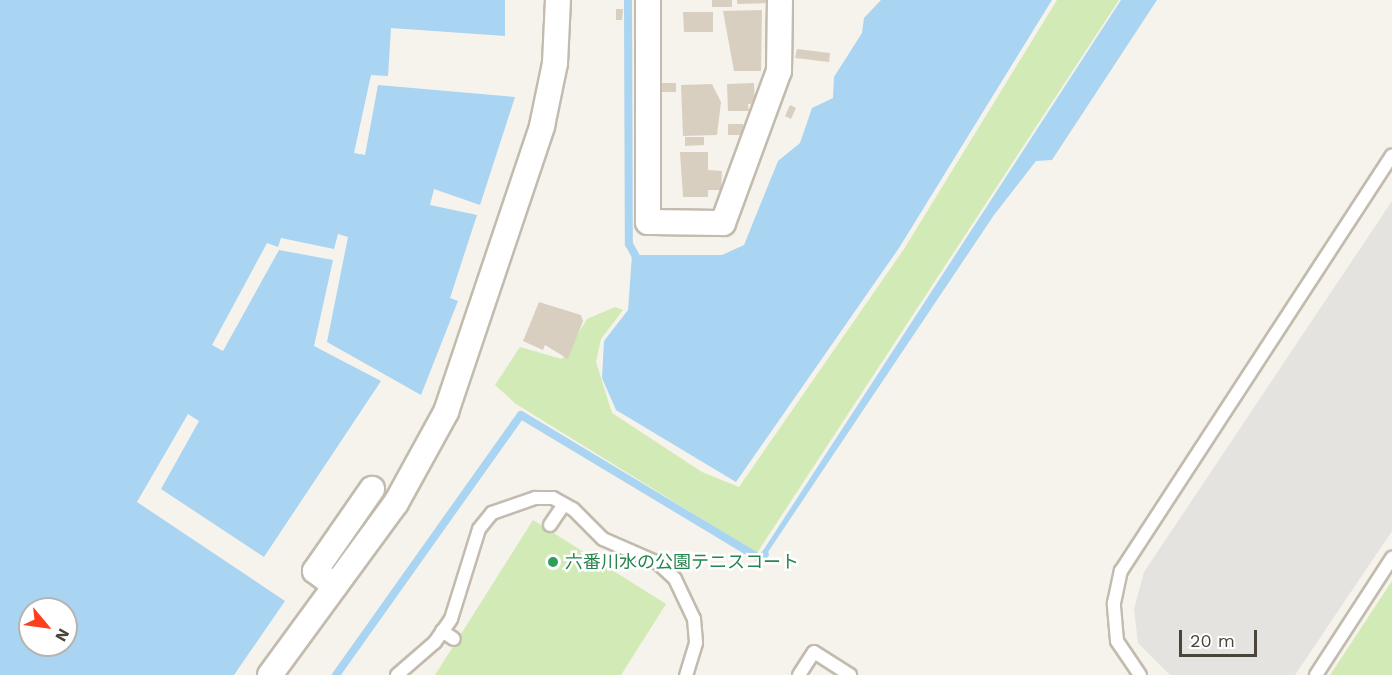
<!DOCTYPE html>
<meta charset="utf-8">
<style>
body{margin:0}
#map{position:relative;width:1392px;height:675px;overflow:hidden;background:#f6f3ec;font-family:"Work Sans","Noto Sans JP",sans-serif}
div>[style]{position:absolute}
.green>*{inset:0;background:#d2eab5}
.parking>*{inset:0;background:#e5e3e0}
.water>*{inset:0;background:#a9d4f2}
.stream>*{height:8px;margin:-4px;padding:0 4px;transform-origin:4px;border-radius:4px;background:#a9d4f2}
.building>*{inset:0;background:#d8cfc1}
.roads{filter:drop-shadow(2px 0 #c2bbae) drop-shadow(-2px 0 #c2bbae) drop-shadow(0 2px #c2bbae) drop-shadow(0 -2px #c2bbae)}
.lane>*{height:12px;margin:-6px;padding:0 6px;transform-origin:6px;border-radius:6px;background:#fff}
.street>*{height:24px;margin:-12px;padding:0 12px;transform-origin:12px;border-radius:12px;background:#fff}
.dots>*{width:16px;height:16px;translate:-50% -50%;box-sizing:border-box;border:3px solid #fff;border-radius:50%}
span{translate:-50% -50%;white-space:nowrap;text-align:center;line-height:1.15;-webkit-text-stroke:5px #fff;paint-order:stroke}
.leisure-label{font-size:18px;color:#27864d}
.left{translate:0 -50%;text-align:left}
.north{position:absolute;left:18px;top:597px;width:60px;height:60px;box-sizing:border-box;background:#fff;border:2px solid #b7b4b0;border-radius:50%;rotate:119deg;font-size:16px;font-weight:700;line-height:24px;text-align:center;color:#4b4439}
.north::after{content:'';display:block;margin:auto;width:21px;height:27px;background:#fc3f1d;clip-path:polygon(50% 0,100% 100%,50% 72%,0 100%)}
.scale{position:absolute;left:1179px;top:630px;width:78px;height:27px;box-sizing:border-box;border:3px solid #4b4439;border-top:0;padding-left:8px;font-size:18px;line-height:21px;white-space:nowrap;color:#4b4439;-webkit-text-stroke:4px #fff;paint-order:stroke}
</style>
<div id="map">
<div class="green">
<i style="clip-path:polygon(1057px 0,1119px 0,757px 553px,516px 404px,495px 385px,520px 347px,562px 359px,587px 319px,615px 307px,623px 310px,601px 339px,596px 362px,612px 413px,702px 472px,739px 487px,904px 249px)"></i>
<i style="clip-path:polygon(533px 520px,666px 604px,621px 675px,435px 675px)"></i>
<i style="clip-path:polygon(1392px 581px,1392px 675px,1330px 675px)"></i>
</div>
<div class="parking">
<i style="clip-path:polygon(1392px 201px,1392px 531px,1295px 675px,1170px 675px,1138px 643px,1134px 609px,1144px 572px)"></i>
</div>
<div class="water">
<i style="clip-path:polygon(evenodd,0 0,505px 0,505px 36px,391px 28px,388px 76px,371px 75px,354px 153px,365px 155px,378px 85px,515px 97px,480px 205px,434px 189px,430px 205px,477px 215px,450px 298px,458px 301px,421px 395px,327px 342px,348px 237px,338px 234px,334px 249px,281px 238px,278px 247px,267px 243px,212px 345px,223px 351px,279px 250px,333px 260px,314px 346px,381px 381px,264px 557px,161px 489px,199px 421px,188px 414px,137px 502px,285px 601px,234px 675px,0 675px,0 0,30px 609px,66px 609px,66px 645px,30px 645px,30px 609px)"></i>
<i style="clip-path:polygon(881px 0,1052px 0,899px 248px,736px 482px,616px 410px,602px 378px,604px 341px,628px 310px,632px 255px,722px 255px,744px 245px,778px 161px,800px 143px,812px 108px,833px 98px,834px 77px,862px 33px,864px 18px)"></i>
<i style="clip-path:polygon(1121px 0,1157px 0,1052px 160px,1036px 161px,994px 215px,762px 561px,757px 560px)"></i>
</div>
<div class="stream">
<i style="left:628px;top:0;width:244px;rotate:89.8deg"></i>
<i style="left:629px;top:244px;width:23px;rotate:61deg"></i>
<i style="left:336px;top:675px;width:319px;rotate:-54.6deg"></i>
<i style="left:521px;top:415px;width:280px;rotate:31deg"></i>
<i style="left:761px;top:559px;width:6px;rotate:-51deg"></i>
</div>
<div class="building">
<i style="clip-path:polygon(712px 0,732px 0,732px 7px,712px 7px)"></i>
<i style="clip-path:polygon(737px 0,768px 0,768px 3px,737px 4px)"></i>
<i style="clip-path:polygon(616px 9px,623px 9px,622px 20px,616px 20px)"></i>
<i style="clip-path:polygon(762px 10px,761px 71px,734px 71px,723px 11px)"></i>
<i style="clip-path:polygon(683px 12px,713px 12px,713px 32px,684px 32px)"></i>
<i style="clip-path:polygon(797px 49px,830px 53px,829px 62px,795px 58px)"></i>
<i style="clip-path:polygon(660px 83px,676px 83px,676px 92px,660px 92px)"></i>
<i style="clip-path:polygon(754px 83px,755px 103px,748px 104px,749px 111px,728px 111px,727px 84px)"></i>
<i style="clip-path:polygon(712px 84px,721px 102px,717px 135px,683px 136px,681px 85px)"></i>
<i style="clip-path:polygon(790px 105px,796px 108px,791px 119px,785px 116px)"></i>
<i style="clip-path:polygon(728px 124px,743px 124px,743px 135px,728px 135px)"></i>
<i style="clip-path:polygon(685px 137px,704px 137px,704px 145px,685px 146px)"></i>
<i style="clip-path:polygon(680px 152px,708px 152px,708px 170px,722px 171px,721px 190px,708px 190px,708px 197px,683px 197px)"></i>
<i style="clip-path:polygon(539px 302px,581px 315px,583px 321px,568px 359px,545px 345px,543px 350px,523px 341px)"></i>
</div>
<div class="roads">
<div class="lane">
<i style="left:550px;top:525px;width:25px;rotate:-56deg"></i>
<i style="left:442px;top:631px;width:14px;rotate:34deg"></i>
<i style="left:397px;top:675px;width:50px;rotate:-41deg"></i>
<i style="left:435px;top:642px;width:28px;rotate:-55deg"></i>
<i style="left:451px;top:619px;width:94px;rotate:-72.7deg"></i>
<i style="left:479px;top:529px;width:21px;rotate:-51deg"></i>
<i style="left:492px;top:513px;width:46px;rotate:-19.2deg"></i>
<i style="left:535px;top:498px;width:18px"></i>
<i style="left:553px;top:498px;width:23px;rotate:29deg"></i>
<i style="left:573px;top:509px;width:42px;rotate:45deg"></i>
<i style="left:603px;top:539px;width:60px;rotate:23.6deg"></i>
<i style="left:658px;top:563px;width:23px;rotate:43deg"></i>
<i style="left:675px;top:579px;width:44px;rotate:64.6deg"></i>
<i style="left:694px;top:619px;width:24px;rotate:85deg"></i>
<i style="left:696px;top:643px;width:34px;rotate:107deg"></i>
<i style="left:799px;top:675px;width:27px;rotate:-57deg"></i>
<i style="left:814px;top:652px;width:43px;rotate:32.6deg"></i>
<i style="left:1140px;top:675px;width:41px;rotate:-124.1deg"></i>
<i style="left:1117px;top:641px;width:38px;rotate:-95deg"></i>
<i style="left:1114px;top:603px;width:33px;rotate:-78deg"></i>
<i style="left:1121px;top:571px;width:496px;rotate:-56.9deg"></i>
<i style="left:1316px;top:675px;width:140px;rotate:-57deg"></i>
</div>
<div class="street">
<i style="left:648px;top:0;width:222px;rotate:90deg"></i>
<i style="left:648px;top:222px;width:75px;rotate:0.8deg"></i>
<i style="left:723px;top:223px;width:162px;rotate:-69.8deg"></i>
<i style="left:779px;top:71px;width:71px;rotate:-89.2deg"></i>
<i style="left:335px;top:586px;width:25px;rotate:-143deg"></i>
<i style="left:315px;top:571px;width:100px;rotate:-55.2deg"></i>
<i style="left:270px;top:675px;width:213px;rotate:-53.8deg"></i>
<i style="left:396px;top:503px;width:104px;rotate:-61.2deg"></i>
<i style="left:446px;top:412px;width:302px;rotate:-71.4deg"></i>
<i style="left:542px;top:126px;width:64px;rotate:-78.3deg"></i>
<i style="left:555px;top:63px;width:63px;rotate:-87.3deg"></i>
</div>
</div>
<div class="dots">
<i style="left:553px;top:562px;background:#2e9e5b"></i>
</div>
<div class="leisure-label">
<span class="left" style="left:565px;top:562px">六番川水の公園テニスコート</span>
</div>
<div class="north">N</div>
<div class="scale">20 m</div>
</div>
